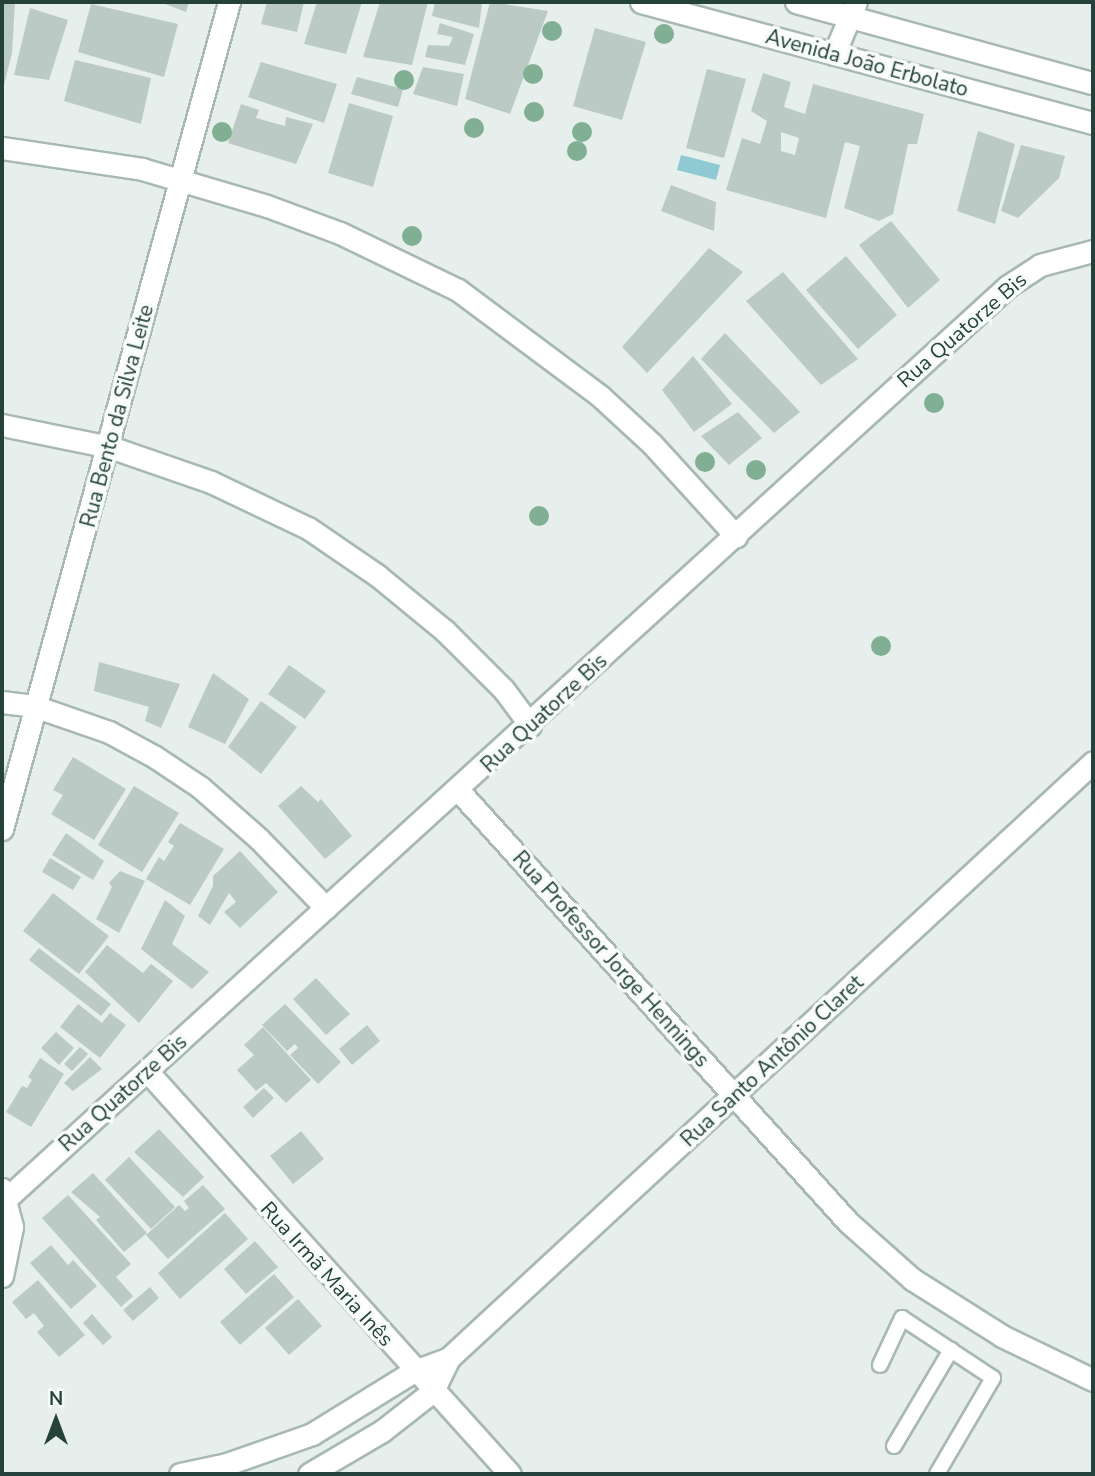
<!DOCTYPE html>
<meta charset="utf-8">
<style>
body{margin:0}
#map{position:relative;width:1095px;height:1476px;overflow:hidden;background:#e6efeb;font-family:"Nunito Sans",sans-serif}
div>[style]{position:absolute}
.water>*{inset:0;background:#8ec9d4}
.building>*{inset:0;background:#bbcac4}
.roads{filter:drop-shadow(2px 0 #a8b8b2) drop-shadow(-2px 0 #a8b8b2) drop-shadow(0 2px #a8b8b2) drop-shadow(0 -2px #a8b8b2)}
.service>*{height:14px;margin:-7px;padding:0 7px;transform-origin:7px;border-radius:7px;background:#fff}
.minor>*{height:21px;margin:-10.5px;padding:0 10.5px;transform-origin:10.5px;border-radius:10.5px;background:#fff}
.tertiary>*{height:21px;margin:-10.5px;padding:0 10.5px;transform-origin:10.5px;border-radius:10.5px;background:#fff}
.secondary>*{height:21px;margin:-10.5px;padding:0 10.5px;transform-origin:10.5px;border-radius:10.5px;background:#fff}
.trees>*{width:20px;height:20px;margin:-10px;border-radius:50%;background:#80af93}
span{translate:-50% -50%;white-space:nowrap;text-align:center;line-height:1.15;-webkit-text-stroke:7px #f7fbf9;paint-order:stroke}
.street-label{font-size:21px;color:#24423a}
.frame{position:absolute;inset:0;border:4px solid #24423a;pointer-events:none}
.north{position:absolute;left:21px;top:1385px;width:70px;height:70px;-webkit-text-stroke:5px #f7fbf9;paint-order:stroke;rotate:0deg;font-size:19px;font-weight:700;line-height:28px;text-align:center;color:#24423a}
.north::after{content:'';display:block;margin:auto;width:24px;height:32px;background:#24423a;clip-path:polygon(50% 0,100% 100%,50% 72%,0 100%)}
</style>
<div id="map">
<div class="water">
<i style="clip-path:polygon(681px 155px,720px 165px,716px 180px,677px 170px)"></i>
</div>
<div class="building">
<i style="clip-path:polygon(2px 2px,15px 2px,12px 53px,3px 89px)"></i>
<i style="clip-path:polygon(160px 2px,189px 2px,186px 12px)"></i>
<i style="clip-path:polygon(267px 2px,304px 2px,297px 32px,261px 24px)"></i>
<i style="clip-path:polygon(317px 2px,362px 2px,346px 54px,304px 44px)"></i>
<i style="clip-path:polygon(380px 2px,428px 2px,412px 65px,363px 57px)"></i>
<i style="clip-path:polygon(435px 2px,482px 3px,479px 28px,432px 16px)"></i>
<i style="clip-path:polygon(490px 2px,548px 11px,510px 114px,465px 99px)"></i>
<i style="clip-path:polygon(91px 4px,178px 24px,164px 77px,78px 52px)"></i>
<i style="clip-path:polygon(30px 8px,68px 20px,49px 80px,14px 75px)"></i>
<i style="clip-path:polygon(440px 23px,474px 34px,465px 65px,425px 57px,428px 45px,449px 46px,453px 37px,437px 34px)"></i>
<i style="clip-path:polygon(595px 28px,646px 42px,622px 120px,573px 106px)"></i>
<i style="clip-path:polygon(75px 60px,151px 78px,141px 124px,64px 101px)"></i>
<i style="clip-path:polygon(261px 62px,337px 84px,324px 123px,248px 97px)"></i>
<i style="clip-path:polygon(423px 67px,464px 74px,457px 106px,413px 94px)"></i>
<i style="clip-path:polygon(707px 69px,746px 79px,724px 158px,686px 148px)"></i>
<i style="clip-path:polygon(evenodd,763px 73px,791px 82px,784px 107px,805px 114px,813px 84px,924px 114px,917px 144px,908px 144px,893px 214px,879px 221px,844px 208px,860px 146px,845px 142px,826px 218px,726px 190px,742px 138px,760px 144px,767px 121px,751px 111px,763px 73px,781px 132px,799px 138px,795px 155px,781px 151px,781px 132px)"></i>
<i style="clip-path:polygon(357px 77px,403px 89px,398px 107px,351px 94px)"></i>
<i style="clip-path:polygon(349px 103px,393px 116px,373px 187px,328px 173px)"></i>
<i style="clip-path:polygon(241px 104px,259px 110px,256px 118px,285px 126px,286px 117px,313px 124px,296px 164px,228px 143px)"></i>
<i style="clip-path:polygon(978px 131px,1015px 144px,995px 224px,957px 211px)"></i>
<i style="clip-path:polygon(1021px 145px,1065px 156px,1059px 178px,1018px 218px,1001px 211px)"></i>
<i style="clip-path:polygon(671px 185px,716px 202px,714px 231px,661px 211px)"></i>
<i style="clip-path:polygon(891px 221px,940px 280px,908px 308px,859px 245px)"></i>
<i style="clip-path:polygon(709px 248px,743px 272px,647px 373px,622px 347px)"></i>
<i style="clip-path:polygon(846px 256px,897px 315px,858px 349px,806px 290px)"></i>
<i style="clip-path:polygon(783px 272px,858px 359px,821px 385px,746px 301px)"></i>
<i style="clip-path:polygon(725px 333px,800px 412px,774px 433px,701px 359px)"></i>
<i style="clip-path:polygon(693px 356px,732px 404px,694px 432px,662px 390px)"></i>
<i style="clip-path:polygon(738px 412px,762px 438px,729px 465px,701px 436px)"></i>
<i style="clip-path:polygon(99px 662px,180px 684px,161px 728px,145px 721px,149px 707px,94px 691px)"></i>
<i style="clip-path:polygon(289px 665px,326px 691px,305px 719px,268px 694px)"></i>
<i style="clip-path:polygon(213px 673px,249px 699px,225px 744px,188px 727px)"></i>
<i style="clip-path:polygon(261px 701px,297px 727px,261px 774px,228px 747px)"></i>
<i style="clip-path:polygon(73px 757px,126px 789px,94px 840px,51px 814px,63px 795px,53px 790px)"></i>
<i style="clip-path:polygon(134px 786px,179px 813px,142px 872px,98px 845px)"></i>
<i style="clip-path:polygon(301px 786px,318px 802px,321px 799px,352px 836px,325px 859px,278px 806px)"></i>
<i style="clip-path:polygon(180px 823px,224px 849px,190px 905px,146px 879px,159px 857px,164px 861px,174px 846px,168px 842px)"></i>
<i style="clip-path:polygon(66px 833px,104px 861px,93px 880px,52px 855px)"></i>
<i style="clip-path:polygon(240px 851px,278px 892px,240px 928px,224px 912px,236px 902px,229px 893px,210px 925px,198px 916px,213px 886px,213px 876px)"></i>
<i style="clip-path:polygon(50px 858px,81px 877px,73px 890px,42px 872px)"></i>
<i style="clip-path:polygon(120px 871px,145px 881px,119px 933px,96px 919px,112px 887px,109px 883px)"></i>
<i style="clip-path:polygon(53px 893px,109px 936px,79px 974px,23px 931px)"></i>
<i style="clip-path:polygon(165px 900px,185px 916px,172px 944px,209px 972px,192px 989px,141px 949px)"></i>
<i style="clip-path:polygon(107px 945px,143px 973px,151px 964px,173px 981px,139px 1023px,85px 972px)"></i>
<i style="clip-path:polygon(39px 948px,111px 1004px,101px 1016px,29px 960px)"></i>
<i style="clip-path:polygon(316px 978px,350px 1014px,326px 1035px,293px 999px)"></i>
<i style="clip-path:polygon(78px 1004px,102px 1023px,110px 1013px,126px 1025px,100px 1058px,60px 1027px)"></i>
<i style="clip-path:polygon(285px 1004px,341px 1062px,318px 1084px,290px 1055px,298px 1048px,295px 1044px,287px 1051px,262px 1025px)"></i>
<i style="clip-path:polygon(367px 1025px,380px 1041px,352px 1065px,339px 1049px)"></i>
<i style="clip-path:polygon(263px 1027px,311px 1080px,286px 1103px,266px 1083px,256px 1091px,237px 1070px,254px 1055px,244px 1045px)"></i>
<i style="clip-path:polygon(56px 1032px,74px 1048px,59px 1065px,41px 1048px)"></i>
<i style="clip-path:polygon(80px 1047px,88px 1054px,72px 1071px,64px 1064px)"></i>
<i style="clip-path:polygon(90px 1057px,102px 1069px,73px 1091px,64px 1083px)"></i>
<i style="clip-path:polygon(40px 1058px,64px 1074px,31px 1127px,6px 1112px,22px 1086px,27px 1088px,32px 1080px,28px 1077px)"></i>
<i style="clip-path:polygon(264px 1088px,274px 1098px,253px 1118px,243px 1107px)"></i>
<i style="clip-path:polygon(159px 1129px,204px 1177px,183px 1197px,134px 1152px)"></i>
<i style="clip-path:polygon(301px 1131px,324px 1159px,293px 1184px,270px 1156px)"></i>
<i style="clip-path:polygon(129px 1157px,175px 1207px,151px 1229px,105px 1180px)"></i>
<i style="clip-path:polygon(93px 1173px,147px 1233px,124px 1252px,96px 1220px,100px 1217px,71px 1192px)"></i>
<i style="clip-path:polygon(203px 1185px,225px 1209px,168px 1259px,146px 1235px,179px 1205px,185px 1211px,189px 1208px,184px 1201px)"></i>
<i style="clip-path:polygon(68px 1195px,131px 1264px,116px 1277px,133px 1296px,121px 1307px,42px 1218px)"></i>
<i style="clip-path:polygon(225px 1213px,248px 1239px,180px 1299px,158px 1273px)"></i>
<i style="clip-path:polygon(255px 1241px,278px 1267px,246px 1294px,224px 1269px)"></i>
<i style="clip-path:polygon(51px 1245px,68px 1265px,73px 1260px,97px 1286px,71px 1309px,30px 1263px)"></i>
<i style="clip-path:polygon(274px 1274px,294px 1297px,240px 1345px,220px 1322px)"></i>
<i style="clip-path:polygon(38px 1280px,85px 1335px,59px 1357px,37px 1332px,44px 1326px,34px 1313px,26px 1319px,12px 1302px)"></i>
<i style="clip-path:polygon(150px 1287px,159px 1298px,133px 1321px,123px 1310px)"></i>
<i style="clip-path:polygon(298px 1299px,322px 1326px,289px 1355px,265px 1328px)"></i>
<i style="clip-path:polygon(92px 1314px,112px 1337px,103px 1345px,83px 1323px)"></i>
</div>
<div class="roads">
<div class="service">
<i style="left:880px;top:1365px;width:52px;rotate:-64.9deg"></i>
<i style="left:902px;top:1318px;width:109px;rotate:33.4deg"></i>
<i style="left:993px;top:1378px;width:111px;rotate:120.3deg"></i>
<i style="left:894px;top:1446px;width:112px;rotate:-59.3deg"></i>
</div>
<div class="minor">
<i style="left:834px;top:54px;width:56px;rotate:-67.1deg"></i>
<i style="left:2px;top:148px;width:142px;rotate:8.5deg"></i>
<i style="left:142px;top:169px;width:130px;rotate:16.5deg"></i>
<i style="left:267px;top:206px;width:78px;rotate:20.3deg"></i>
<i style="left:340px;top:233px;width:131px;rotate:25.8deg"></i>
<i style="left:458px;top:290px;width:177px;rotate:36.7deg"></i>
<i style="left:600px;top:396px;width:71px;rotate:42.7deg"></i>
<i style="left:652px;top:444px;width:125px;rotate:47.6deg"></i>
<i style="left:2px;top:425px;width:110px;rotate:11.5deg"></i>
<i style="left:110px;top:447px;width:107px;rotate:19.1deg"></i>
<i style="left:211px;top:482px;width:107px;rotate:25.4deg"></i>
<i style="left:308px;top:528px;width:85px;rotate:34.4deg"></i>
<i style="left:378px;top:576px;width:87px;rotate:39.4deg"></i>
<i style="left:445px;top:631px;width:83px;rotate:45deg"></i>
<i style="left:504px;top:690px;width:44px;rotate:53.4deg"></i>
<i style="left:2px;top:702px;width:32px;rotate:7deg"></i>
<i style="left:34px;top:706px;width:79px;rotate:19.1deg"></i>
<i style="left:109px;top:732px;width:52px;rotate:28.5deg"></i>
<i style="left:155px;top:757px;width:54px;rotate:33.7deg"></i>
<i style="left:200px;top:787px;width:79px;rotate:41.4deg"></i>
<i style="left:259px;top:839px;width:96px;rotate:45.8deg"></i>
<i style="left:147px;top:1071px;width:542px;rotate:47.99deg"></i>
</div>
<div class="tertiary">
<i style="left:641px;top:2px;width:468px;rotate:15deg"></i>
<i style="left:796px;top:2px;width:308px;rotate:15.3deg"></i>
<i style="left:459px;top:791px;width:581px;rotate:47.93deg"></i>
<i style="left:848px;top:1222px;width:86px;rotate:41.7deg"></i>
<i style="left:912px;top:1279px;width:107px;rotate:32.3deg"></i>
<i style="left:1002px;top:1336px;width:101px;rotate:25.8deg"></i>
<i style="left:7px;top:1198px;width:1354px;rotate:-42.34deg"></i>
<i style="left:1008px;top:286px;width:38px;rotate:-33deg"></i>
<i style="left:1040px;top:265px;width:55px;rotate:-14.8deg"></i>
</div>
<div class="secondary">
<i style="left:2px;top:829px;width:858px;rotate:-74.65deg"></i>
<i style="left:2px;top:1189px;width:39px;rotate:75deg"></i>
<i style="left:12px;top:1227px;width:50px;rotate:101.5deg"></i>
<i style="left:180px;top:1474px;width:48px;rotate:-12deg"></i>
<i style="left:227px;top:1464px;width:90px;rotate:-19.4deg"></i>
<i style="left:312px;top:1434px;width:120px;rotate:-31.7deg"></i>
<i style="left:414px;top:1371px;width:37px;rotate:-20deg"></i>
<i style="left:309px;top:1474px;width:85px;rotate:-30.5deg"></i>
<i style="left:382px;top:1431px;width:65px;rotate:-38.1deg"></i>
<i style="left:433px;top:1391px;width:37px;rotate:-64deg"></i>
<i style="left:449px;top:1358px;width:877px;rotate:-42.78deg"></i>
</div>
</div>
<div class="trees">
<i style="left:552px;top:31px"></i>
<i style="left:664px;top:34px"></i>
<i style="left:533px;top:74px"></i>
<i style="left:404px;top:80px"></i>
<i style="left:534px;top:112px"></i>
<i style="left:474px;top:128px"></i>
<i style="left:222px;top:132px"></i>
<i style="left:582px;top:132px"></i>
<i style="left:577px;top:151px"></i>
<i style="left:412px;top:236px"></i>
<i style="left:934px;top:403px"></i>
<i style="left:705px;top:462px"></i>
<i style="left:756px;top:470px"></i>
<i style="left:539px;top:516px"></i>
<i style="left:881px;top:646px"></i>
</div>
<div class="street-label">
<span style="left:867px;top:63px;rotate:15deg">Avenida João Erbolato</span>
<span style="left:962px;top:330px;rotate:-41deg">Rua Quatorze Bis</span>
<span style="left:117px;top:416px;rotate:-75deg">Rua Bento da Silva Leite</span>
<span style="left:544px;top:713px;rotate:-43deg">Rua Quatorze Bis</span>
<span style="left:611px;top:959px;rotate:48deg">Rua Professor Jorge Hennings</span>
<span style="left:772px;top:1061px;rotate:-43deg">Rua Santo Antônio Claret</span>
<span style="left:123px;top:1093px;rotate:-42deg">Rua Quatorze Bis</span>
<span style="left:327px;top:1274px;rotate:48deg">Rua Irmã Maria Inês</span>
</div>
<div class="frame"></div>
<div class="north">N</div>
</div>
